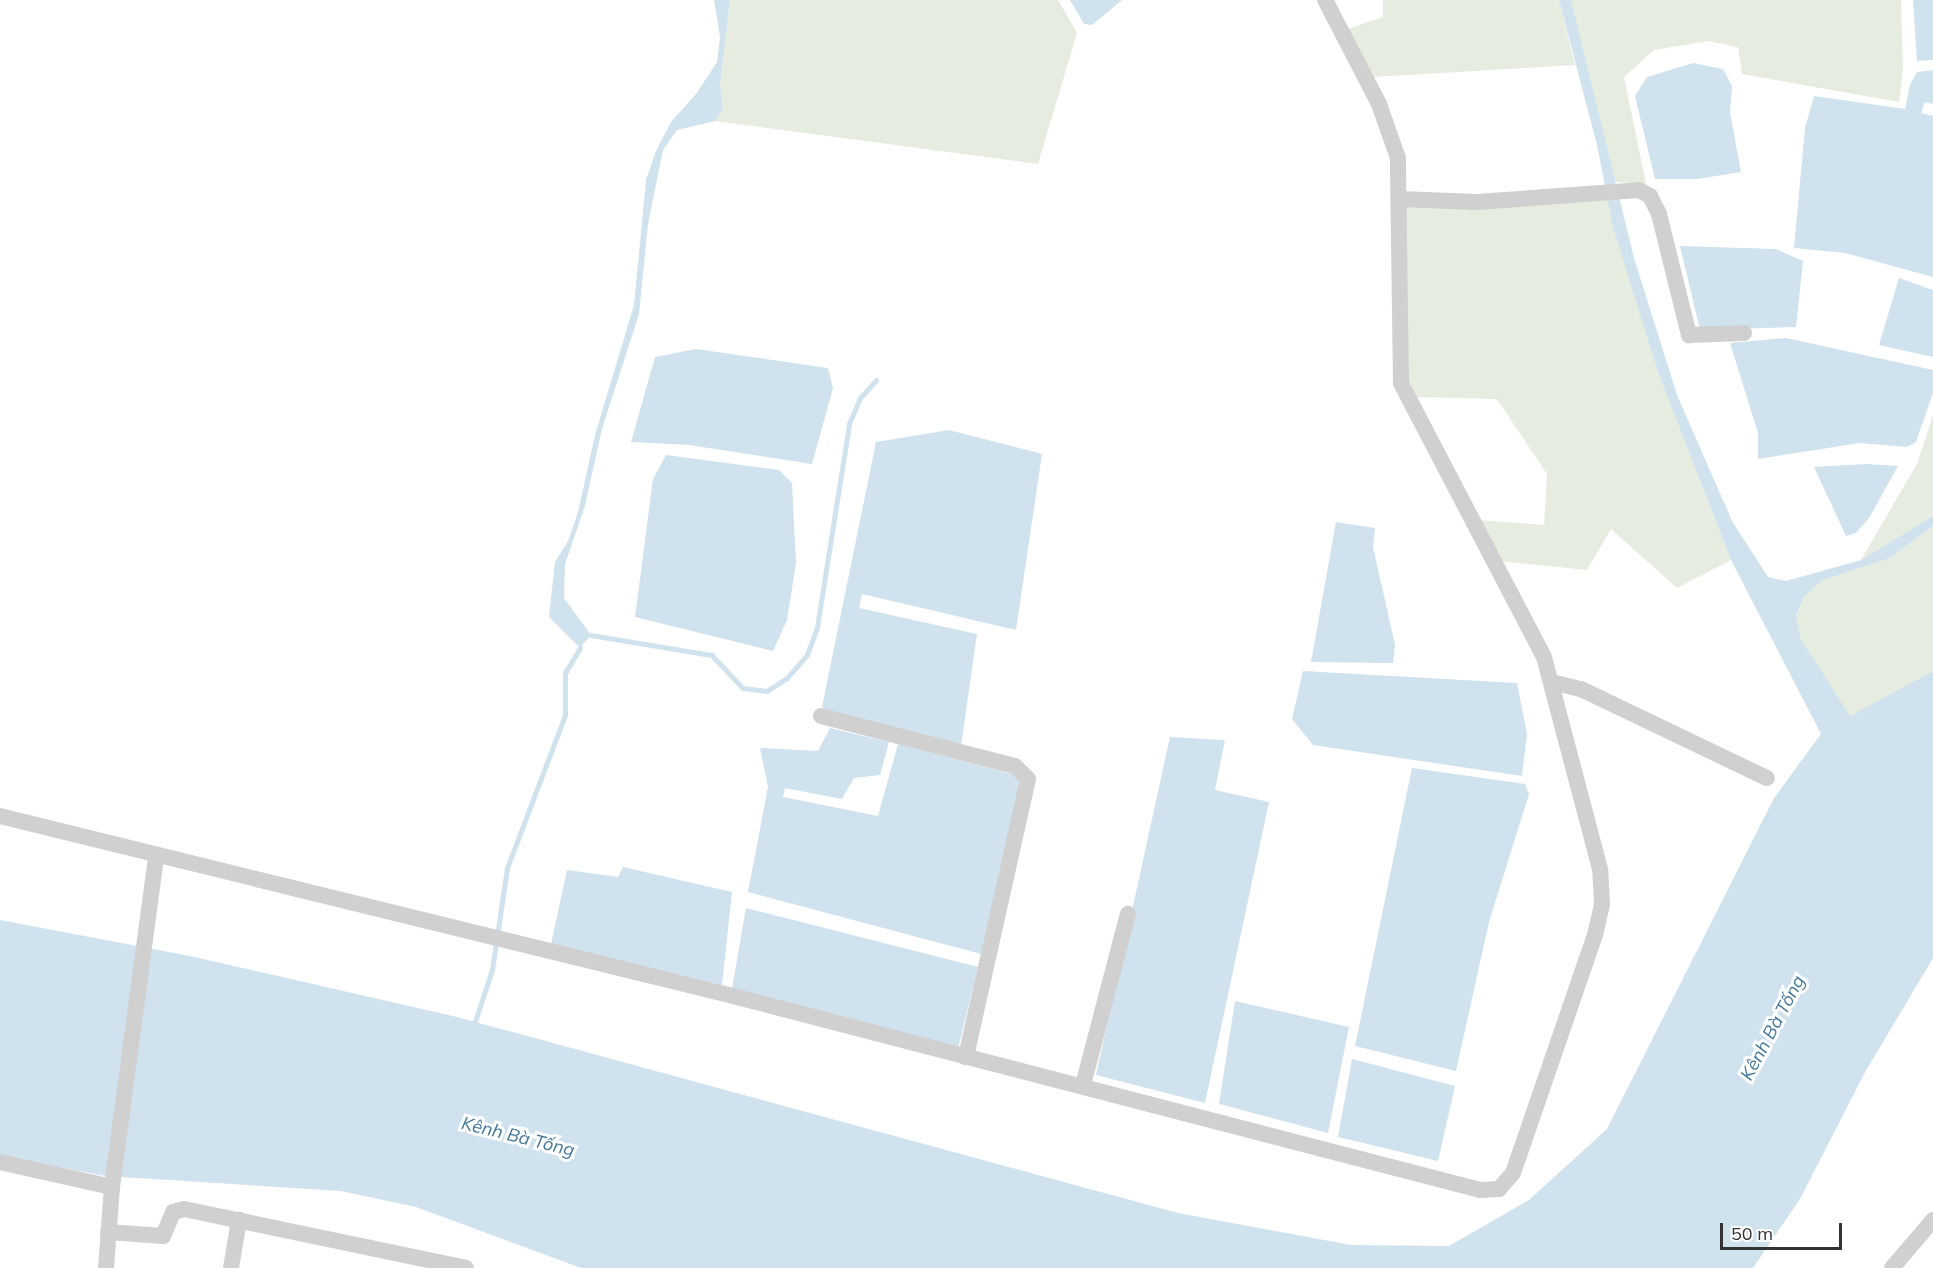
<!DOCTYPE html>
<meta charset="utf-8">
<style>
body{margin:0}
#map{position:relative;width:1933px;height:1268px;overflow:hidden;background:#fff;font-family:Mulish,sans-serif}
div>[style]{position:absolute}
.green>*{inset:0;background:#e6ecdf}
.water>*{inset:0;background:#cfe2ee}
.stream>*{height:4.5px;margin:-2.25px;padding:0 2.25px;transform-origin:2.25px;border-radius:2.25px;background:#cfe2ee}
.minor>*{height:16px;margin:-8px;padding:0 8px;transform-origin:8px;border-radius:8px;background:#d0d0d0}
span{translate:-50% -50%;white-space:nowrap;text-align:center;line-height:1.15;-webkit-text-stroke:6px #fff;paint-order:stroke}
.water-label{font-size:18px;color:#3f7597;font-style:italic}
.scale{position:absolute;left:1720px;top:1223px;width:122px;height:27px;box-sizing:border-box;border:3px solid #333;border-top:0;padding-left:8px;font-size:18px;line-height:21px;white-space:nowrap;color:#333;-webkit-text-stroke:4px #fff;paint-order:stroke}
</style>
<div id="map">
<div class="green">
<i style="clip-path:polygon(730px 0,1058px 0,1077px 33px,1038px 164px,715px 121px,723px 108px,720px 86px)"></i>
<i style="clip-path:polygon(1383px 0,1559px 0,1575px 65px,1373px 77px,1348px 29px,1383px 17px)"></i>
<i style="clip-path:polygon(1571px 0,1901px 0,1903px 70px,1899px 102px,1742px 74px,1738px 47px,1708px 41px,1654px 50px,1624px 77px,1646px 184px,1615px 182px)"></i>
<i style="clip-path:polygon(1607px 197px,1659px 375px,1731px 560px,1677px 588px,1611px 529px,1587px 570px,1500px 561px,1478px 520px,1544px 525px,1547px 474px,1497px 399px,1413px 397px,1408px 382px,1405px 204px)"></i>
<i style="clip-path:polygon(1933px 415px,1933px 516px,1861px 560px,1917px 464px)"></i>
<i style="clip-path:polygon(1933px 526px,1933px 671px,1850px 717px,1801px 639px,1796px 617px,1804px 597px,1823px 580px,1890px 558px)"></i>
</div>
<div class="water">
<i style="clip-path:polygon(714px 0,730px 0,720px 86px,723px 108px,715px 121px,677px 130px,663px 150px,648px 224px,639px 314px,602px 429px,585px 506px,565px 564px,564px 598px,591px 635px,580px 648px,549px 617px,555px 562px,568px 541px,578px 512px,595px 435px,634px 305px,646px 180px,656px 151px,671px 122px,696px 94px,717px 62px,720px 37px)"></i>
<i style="clip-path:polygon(1070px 0,1122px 0,1092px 25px,1084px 24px)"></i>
<i style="clip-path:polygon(1559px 0,1571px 0,1634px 258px,1677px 395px,1732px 521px,1768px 577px,1786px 581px,1861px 560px,1933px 516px,1933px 526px,1890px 558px,1823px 580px,1804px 597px,1796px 616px,1801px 639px,1850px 716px,1933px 671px,1933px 958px,1864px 1074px,1800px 1199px,1753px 1268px,581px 1268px,416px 1207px,341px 1191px,105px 1176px,0 1156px,0 920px,190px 956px,457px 1017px,1178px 1213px,1351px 1245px,1449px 1246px,1529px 1200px,1607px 1129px,1774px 798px,1821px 734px,1731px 560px,1659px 375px,1613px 227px,1597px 145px)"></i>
<i style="clip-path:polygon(1913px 0,1933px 0,1933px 60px,1917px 61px)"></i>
<i style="clip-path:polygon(1693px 63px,1723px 69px,1732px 86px,1730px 112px,1741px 172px,1697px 179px,1655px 179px,1635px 96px,1647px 77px)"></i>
<i style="clip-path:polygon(1933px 70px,1933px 104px,1925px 102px,1921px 113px,1933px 116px,1933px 277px,1845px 253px,1794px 248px,1805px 128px,1814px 96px,1905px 109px,1910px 85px,1917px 72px)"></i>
<i style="clip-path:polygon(1680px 246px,1776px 249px,1803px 261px,1796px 327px,1700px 330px)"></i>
<i style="clip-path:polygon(1899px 278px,1933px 290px,1933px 357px,1879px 345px)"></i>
<i style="clip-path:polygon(1786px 338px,1933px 370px,1933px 393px,1916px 442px,1907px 447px,1860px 443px,1758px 459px,1758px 433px,1730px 343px)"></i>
<i style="clip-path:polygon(696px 349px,828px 368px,833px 388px,812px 464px,689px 445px,631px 442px,655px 357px)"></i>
<i style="clip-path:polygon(949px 430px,1042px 454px,1016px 630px,862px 594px,859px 608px,977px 634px,961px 746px,827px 711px,822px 707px,876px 442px)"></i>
<i style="clip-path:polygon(666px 455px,779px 470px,792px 483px,796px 563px,787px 620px,773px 651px,635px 617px,653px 479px)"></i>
<i style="clip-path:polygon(1866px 464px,1898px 466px,1869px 518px,1856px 533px,1846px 536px,1814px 467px)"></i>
<i style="clip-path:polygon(1336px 522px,1375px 528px,1373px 547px,1395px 645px,1393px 663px,1311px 662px)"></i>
<i style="clip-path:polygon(1303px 671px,1517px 683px,1527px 734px,1522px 776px,1313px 745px,1292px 719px)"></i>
<i style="clip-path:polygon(830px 728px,889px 742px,880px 775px,854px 778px,842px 799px,785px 788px,783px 797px,878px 816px,898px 744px,1016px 775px,1022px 788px,981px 954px,748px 892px,768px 787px,760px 748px,818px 751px)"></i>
<i style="clip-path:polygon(1170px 737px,1225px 740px,1215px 790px,1269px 802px,1205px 1103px,1096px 1075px)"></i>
<i style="clip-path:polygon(1412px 768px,1525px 784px,1529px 794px,1489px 922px,1456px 1071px,1355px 1046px)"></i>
<i style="clip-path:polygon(623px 867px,732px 892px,722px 985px,551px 944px,567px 870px,618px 877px)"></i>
<i style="clip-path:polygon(746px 908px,978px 967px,958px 1049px,732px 989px)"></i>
<i style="clip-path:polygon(1235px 1001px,1349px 1027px,1328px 1133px,1219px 1104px)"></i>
<i style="clip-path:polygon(1352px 1059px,1455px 1086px,1438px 1161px,1338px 1137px)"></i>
</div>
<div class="stream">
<i style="left:591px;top:635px;width:123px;rotate:9.4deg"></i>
<i style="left:712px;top:655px;width:45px;rotate:46.8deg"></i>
<i style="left:743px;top:688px;width:24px;rotate:7deg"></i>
<i style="left:767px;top:691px;width:24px;rotate:-33deg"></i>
<i style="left:787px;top:678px;width:30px;rotate:-49deg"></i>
<i style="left:807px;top:655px;width:30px;rotate:-70deg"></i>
<i style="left:817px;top:627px;width:206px;rotate:-81deg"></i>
<i style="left:849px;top:424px;width:28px;rotate:-67deg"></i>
<i style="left:860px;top:398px;width:24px;rotate:-48deg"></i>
<i style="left:473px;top:1028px;width:61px;rotate:-71.9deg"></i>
<i style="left:492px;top:970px;width:103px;rotate:-81.6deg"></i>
<i style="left:507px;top:868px;width:164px;rotate:-69.2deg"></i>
<i style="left:565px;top:715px;width:42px;rotate:-90deg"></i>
<i style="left:565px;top:673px;width:29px;rotate:-59deg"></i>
</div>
<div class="minor">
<i style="left:1400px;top:199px;width:77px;rotate:2.2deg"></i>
<i style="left:1477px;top:202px;width:162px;rotate:-4.2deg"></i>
<i style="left:1639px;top:190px;width:13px;rotate:29deg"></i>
<i style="left:1650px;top:196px;width:20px;rotate:63deg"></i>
<i style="left:1659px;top:214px;width:125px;rotate:76.1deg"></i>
<i style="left:1689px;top:335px;width:55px;rotate:-2.1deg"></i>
<i style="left:1552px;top:682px;width:30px;rotate:14deg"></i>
<i style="left:1581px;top:689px;width:206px;rotate:25.6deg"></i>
<i style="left:821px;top:716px;width:200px;rotate:14.5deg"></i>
<i style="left:1015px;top:766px;width:18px;rotate:45deg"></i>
<i style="left:1028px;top:779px;width:285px;rotate:102.6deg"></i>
<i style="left:0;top:816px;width:755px;rotate:13.8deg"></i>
<i style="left:733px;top:996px;width:772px;rotate:14.56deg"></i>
<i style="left:1480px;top:1190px;width:19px;rotate:-3deg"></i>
<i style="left:1499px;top:1189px;width:21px;rotate:-49deg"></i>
<i style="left:1513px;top:1173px;width:252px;rotate:-71deg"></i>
<i style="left:1595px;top:935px;width:32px;rotate:-77deg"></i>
<i style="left:1602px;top:904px;width:35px;rotate:-93deg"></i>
<i style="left:1600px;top:869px;width:219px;rotate:-104.8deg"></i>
<i style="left:1544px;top:657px;width:309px;rotate:-117.6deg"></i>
<i style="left:1401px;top:383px;width:225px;rotate:-90.8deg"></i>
<i style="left:1398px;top:158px;width:57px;rotate:-109.4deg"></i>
<i style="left:1379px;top:104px;width:117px;rotate:-117.4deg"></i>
<i style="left:1083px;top:1085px;width:177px;rotate:-75.3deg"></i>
<i style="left:0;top:1162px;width:115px;rotate:12.6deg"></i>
<i style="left:108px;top:1232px;width:55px;rotate:4.2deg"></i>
<i style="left:163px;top:1236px;width:26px;rotate:-67deg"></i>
<i style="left:173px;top:1212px;width:11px;rotate:-15deg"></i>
<i style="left:184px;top:1209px;width:288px;rotate:11.8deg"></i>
<i style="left:106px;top:1268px;width:81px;rotate:-85.8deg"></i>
<i style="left:112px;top:1187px;width:334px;rotate:-82.4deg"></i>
<i style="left:231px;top:1268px;width:49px;rotate:-80.5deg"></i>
<i style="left:1892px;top:1268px;width:63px;rotate:-49.5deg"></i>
</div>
<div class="water-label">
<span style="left:1773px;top:1028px;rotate:-62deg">Kênh Bà Tống</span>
<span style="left:518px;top:1137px;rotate:14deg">Kênh Bà Tống</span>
</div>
<div class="scale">50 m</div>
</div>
